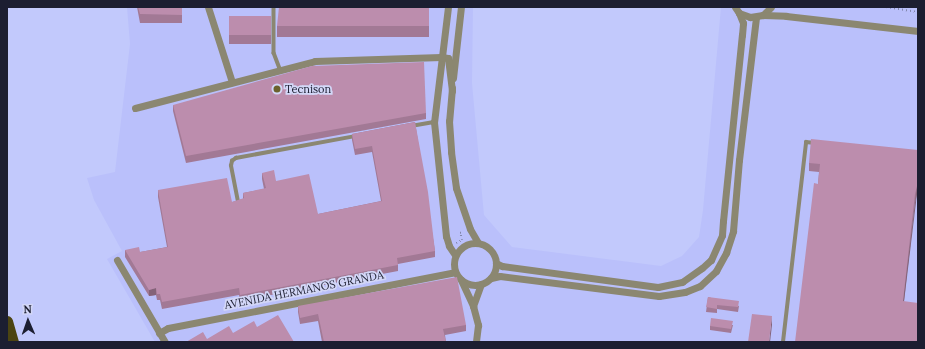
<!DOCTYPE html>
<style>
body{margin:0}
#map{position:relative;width:925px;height:349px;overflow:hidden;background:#c2c9fc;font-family:Lora,serif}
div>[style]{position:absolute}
.built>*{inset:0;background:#bac0fb}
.path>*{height:1.5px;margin-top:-0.75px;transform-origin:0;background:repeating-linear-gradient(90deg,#8287ad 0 1px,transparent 0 4px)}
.service>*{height:3.5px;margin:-1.75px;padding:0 1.75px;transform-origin:1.75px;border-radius:1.75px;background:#8b8771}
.minor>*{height:7px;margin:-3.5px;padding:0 3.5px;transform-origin:3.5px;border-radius:3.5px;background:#8b8771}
.minor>.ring{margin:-3.5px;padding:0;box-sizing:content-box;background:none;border:7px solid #8b8771;border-radius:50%}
.trunk>*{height:11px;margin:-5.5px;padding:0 5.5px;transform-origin:5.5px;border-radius:5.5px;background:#4c4412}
.wall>*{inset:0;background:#a27995}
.shaded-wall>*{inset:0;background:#846379}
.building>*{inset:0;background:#bc8dad}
.dots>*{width:11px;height:11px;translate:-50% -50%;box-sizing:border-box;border:2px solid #d3d7f7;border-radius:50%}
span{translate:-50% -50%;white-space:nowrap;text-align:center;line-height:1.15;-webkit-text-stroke:3.5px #d3d7f7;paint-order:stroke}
.poi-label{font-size:11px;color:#1c1e31}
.left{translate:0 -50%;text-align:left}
.street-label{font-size:11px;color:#1c1e31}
.frame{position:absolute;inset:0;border:8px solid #1c1e31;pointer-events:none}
.north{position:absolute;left:8px;top:301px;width:40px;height:40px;-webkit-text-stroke:3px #d3d7f7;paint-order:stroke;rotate:358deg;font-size:11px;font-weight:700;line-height:16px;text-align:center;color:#1c1e31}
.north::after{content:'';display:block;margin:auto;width:14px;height:18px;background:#1c1e31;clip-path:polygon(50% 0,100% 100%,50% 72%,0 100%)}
</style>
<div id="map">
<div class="built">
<i style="clip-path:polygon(127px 7px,473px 7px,472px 83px,484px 215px,512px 247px,661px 266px,682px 256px,699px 237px,703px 210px,721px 7px,918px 7px,918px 342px,155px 342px,107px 259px,122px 251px,94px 200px,87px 178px,115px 172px,130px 44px)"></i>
</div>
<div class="path">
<i style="left:886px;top:7px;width:32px;rotate:9deg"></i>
<i style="left:456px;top:243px;width:7px;rotate:-27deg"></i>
<i style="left:462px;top:240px;width:7px;rotate:-106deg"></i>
<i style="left:460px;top:233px;width:3px;rotate:-18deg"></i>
</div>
<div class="service">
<i style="left:274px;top:7px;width:46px;rotate:90deg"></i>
<i style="left:274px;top:53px;width:17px;rotate:69deg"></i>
<i style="left:411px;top:126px;width:23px;rotate:-10deg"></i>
<i style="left:238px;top:202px;width:37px;rotate:-101deg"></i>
<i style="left:231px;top:166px;width:5px;rotate:-79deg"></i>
<i style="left:232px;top:161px;width:5px;rotate:-37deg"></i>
<i style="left:236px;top:158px;width:122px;rotate:-10.4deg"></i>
<i style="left:783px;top:342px;width:201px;rotate:-83.4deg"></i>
<i style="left:806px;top:142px;width:9px;rotate:6deg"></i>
</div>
<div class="minor">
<i style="left:208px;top:7px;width:79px;rotate:72.3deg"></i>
<i style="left:448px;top:7px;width:116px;rotate:96.9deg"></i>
<i style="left:434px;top:122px;width:115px;rotate:84deg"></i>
<i style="left:446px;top:236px;width:10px;rotate:73deg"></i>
<i style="left:449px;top:246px;width:11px;rotate:56deg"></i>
<i style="left:735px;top:7px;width:7px;rotate:56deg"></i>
<i style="left:739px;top:13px;width:12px;rotate:20deg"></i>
<i style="left:750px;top:17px;width:13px;rotate:-9deg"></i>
<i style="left:763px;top:15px;width:11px;rotate:-45deg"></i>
<i style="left:763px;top:15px;width:23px;rotate:2deg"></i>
<i style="left:786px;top:16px;width:133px;rotate:6.5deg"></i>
<i style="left:453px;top:78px;width:71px;rotate:-83.6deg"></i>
<i style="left:452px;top:88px;width:33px;rotate:95deg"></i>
<i style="left:449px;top:121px;width:31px;rotate:86deg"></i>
<i style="left:451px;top:152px;width:36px;rotate:82deg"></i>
<i style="left:456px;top:188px;width:43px;rotate:71.1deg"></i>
<i style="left:470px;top:229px;width:16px;rotate:60deg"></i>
<i style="left:135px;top:108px;width:186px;rotate:-14.6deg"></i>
<i style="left:315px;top:61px;width:126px;rotate:-1.8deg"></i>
<i style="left:441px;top:57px;width:7px;rotate:8deg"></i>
<i style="left:448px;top:58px;width:33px;rotate:83deg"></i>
<i class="ring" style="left:454px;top:243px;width:35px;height:35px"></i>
<i style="left:117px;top:260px;width:95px;rotate:59.7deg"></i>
<i style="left:496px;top:263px;width:7px;rotate:27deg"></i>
<i style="left:502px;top:266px;width:157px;rotate:7.7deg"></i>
<i style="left:658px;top:287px;width:25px;rotate:-12deg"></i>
<i style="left:682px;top:282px;width:24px;rotate:-35deg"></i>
<i style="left:702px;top:268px;width:12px;rotate:-42deg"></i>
<i style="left:711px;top:260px;width:27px;rotate:-66deg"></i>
<i style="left:722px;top:235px;width:14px;rotate:-86deg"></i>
<i style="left:723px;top:221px;width:187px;rotate:-84.2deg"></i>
<i style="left:742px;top:35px;width:12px;rotate:-85deg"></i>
<i style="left:743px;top:23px;width:11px;rotate:-112deg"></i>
<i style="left:491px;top:278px;width:9px;rotate:-13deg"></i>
<i style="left:500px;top:276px;width:160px;rotate:7.2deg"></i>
<i style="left:659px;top:296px;width:26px;rotate:-9deg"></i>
<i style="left:685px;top:292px;width:16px;rotate:-22deg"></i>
<i style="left:700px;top:286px;width:22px;rotate:-43deg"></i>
<i style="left:716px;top:271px;width:21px;rotate:-61deg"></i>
<i style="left:726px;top:253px;width:23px;rotate:-72deg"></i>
<i style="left:733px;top:231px;width:71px;rotate:-85.2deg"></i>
<i style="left:739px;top:160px;width:144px;rotate:-83.2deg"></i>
<i style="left:461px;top:280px;width:29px;rotate:65deg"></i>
<i style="left:473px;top:306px;width:20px;rotate:75deg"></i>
<i style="left:478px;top:325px;width:17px;rotate:97deg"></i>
<i style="left:473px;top:306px;width:23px;rotate:-70deg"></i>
<i style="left:159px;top:333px;width:10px;rotate:-29deg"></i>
<i style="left:168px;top:328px;width:292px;rotate:-11deg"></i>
</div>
<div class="trunk">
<i style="left:7px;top:321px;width:22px;rotate:74deg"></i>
</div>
<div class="wall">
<i style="clip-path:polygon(137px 7px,182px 7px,182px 23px,140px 23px)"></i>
<i style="clip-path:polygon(429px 7px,429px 37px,277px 37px,277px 26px)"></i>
<i style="clip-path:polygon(229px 16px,271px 16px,271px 44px,229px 44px)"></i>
<i style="clip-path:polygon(173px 105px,426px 113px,426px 119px,186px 163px,173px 111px)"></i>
<i style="clip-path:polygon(415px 122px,435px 251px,435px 257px,398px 264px,398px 271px,240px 301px,239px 295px,162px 309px,160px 300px,157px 300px,156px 295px,149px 296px,125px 257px,125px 250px,140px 252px,167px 247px,158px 197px,158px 190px,232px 202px,243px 199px,243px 193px,264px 189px,262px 179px,262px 173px,276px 181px,318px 214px,381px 201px,372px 152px,355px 155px,352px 140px,352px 134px)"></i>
<i style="clip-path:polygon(918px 150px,918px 194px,917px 194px,915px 203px,904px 301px,918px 342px,818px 184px,819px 172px,809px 171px,809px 163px)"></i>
<i style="clip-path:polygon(708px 297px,739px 306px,738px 312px,717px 309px,717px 313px,706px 312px)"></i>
<i style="clip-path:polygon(298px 306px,466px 325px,466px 331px,445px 335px,446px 342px,322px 342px,318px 321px,300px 324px,298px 312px)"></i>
<i style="clip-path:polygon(733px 325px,731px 333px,710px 330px,710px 326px)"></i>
</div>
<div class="shaded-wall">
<i style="clip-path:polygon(917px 186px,917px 194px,903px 310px,903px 301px)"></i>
<i style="clip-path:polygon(156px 288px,156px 295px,149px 296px,149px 290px)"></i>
<i style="clip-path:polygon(772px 316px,772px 325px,770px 342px,769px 342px)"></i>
</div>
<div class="building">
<i style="clip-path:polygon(138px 7px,182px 7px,182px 15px,140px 14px)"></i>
<i style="clip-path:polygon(279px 7px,429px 7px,429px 26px,277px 26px)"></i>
<i style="clip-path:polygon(229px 16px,271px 16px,271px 35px,229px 35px)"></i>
<i style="clip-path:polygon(424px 62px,426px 113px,186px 156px,173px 105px,312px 66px)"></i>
<i style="clip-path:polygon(415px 122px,428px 192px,435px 251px,397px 258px,398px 265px,240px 295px,239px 288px,162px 302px,160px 294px,157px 294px,156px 288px,149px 290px,125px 250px,139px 247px,140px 252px,168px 247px,158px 190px,227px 178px,232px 202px,244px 198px,243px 193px,266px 188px,262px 173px,274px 170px,276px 181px,309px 174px,318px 214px,382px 201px,372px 146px,355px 149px,352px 134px)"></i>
<i style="clip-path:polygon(811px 139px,918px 150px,918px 186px,917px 186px,915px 194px,903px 301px,918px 303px,918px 342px,795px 342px,814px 183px,818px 184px,820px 164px,809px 163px)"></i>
<i style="clip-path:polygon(457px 277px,466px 325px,443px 329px,446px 342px,324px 342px,318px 314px,300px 318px,298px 306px)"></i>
<i style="clip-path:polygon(708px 297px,739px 301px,738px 307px,717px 305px,717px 309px,706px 307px)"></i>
<i style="clip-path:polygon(752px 314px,772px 316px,769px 342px,748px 342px)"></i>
<i style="clip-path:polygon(278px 315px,294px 342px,186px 342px,203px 332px,207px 339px,229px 326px,233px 333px,254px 321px,257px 327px)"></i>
<i style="clip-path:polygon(711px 318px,733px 321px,731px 329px,710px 326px)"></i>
</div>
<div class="dots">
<i style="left:277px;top:89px;background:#6b622e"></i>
</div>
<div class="poi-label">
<span class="left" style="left:285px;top:89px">Tecnison</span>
</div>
<div class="street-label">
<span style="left:304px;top:290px;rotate:-11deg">AVENIDA HERMANOS GRANDA</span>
</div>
<div class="frame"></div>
<div class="north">N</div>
</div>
